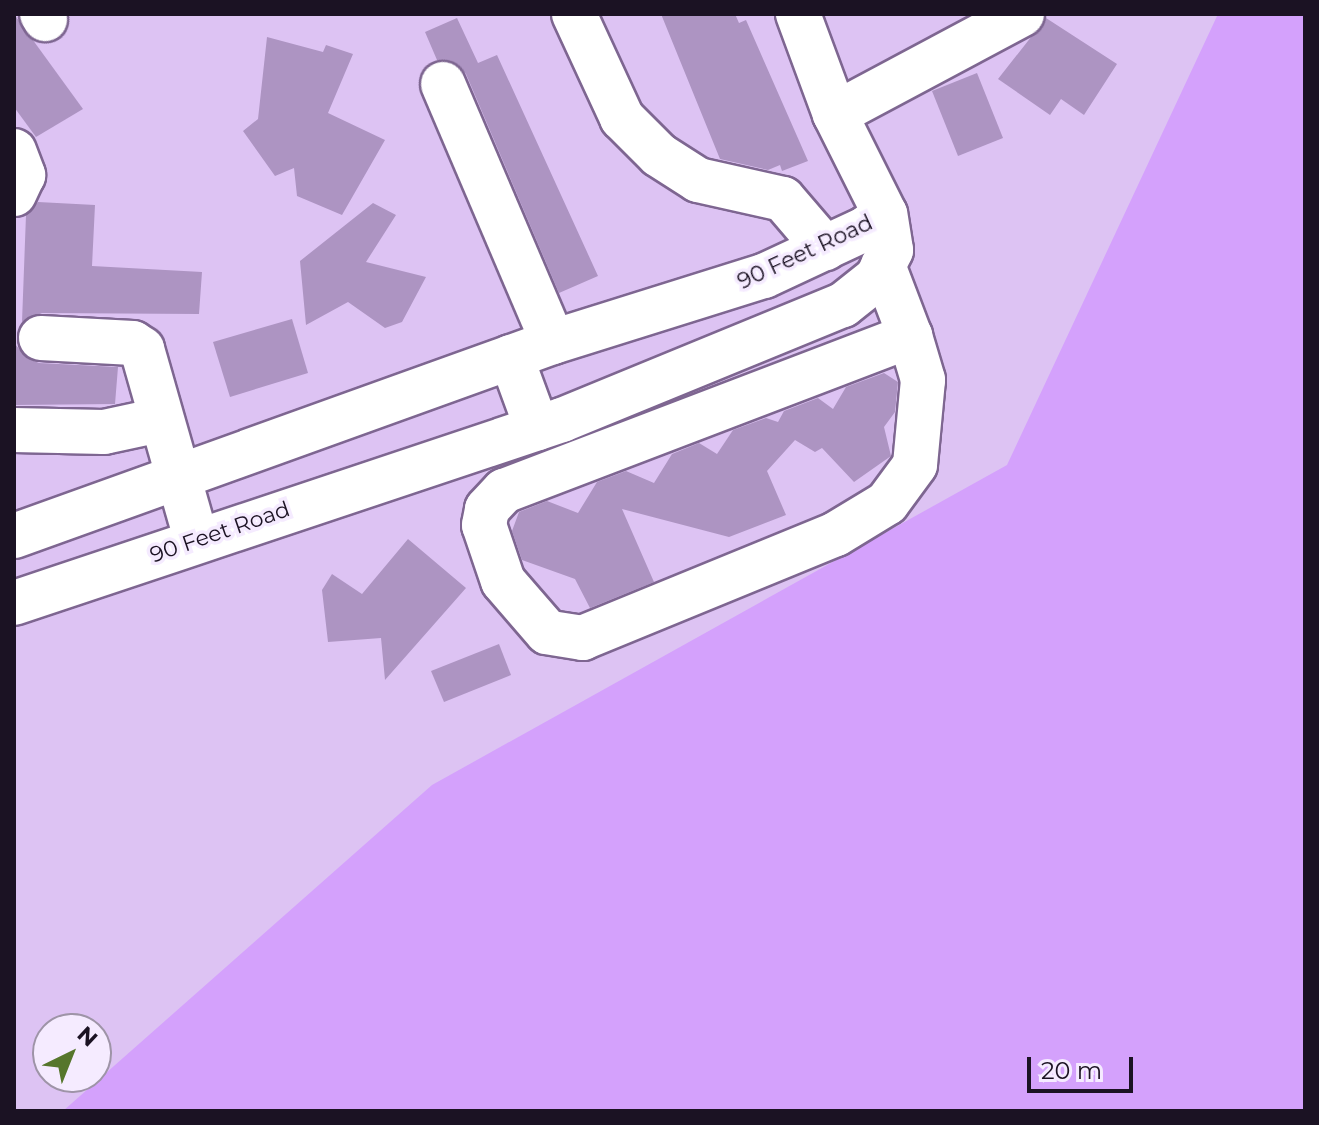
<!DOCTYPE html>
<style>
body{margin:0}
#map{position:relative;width:1319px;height:1125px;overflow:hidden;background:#ddc3f3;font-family:Montserrat,sans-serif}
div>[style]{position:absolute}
.green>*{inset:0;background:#d4a1fc}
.building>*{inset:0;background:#ad94c2}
.roads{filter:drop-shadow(2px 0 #7e6691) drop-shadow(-2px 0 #7e6691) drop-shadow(0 2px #7e6691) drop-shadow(0 -2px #7e6691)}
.minor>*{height:44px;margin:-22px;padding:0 22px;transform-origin:22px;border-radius:22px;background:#fff}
span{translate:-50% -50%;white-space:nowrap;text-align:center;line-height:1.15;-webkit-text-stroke:7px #f5ebff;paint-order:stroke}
.street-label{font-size:22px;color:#1b1223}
.frame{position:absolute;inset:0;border:16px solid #1b1223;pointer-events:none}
.north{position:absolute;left:32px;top:1013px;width:80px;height:80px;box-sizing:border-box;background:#f5ebff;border:2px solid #9e94a7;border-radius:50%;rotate:43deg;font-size:22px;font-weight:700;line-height:32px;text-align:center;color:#1b1223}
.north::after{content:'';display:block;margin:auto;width:28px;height:36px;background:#56762c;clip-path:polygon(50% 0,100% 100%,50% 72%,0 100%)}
.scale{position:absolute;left:1027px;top:1057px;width:106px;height:36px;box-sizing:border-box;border:4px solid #1b1223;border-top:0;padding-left:10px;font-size:24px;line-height:28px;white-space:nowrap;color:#1b1223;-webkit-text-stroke:6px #f5ebff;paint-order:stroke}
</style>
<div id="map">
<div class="green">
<i style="clip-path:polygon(1218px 14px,1305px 14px,1305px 1111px,63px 1111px,432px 785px,1007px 465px)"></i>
</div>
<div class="building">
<i style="clip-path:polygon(14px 14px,83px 109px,36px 137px,14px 107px)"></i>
<i style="clip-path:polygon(661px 14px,735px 14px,739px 23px,746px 20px,808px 161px,782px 171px,780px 165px,768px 170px,720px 159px)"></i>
<i style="clip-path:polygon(457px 18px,478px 63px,497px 55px,598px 276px,559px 293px,466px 74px,457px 64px,437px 60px,425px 32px)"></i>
<i style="clip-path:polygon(1046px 18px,1117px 64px,1084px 115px,1061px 99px,1050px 115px,998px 79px)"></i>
<i style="clip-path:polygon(267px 37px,323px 52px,326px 45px,353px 54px,328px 113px,385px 140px,342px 215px,297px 196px,294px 168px,275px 176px,243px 131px,258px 119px)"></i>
<i style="clip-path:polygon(977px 73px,1003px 138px,958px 156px,932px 91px)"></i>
<i style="clip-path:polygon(38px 202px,95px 205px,92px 266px,202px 272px,199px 314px,42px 313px,22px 322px,26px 215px)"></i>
<i style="clip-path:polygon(373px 203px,396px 215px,366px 262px,426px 277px,402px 322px,385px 328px,348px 302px,306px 325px,300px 261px)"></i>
<i style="clip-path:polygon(292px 319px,308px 373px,230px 397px,213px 342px)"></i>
<i style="clip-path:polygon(14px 343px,27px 358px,39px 363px,118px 367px,115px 404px,14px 405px)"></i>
<i style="clip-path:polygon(884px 373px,898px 382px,895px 412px,884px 427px,891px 456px,854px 482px,822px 448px,815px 452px,795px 440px,767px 471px,786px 515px,729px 537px,622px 509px,654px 582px,590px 608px,575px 579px,522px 560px,512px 531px,519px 512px,547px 501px,578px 513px,597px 482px,626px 471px,654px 483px,672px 454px,699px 443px,717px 454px,733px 430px,766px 418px,778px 422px,784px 411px,818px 398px,833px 409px,846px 387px)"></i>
<i style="clip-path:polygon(408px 539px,466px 588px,385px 680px,381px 638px,328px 642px,322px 590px,332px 574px,362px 594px)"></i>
<i style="clip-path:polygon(499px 644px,511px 675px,444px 702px,431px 671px)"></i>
</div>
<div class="roads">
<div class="minor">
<i style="left:42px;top:14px;width:6px;rotate:59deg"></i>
<i style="left:574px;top:14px;width:115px;rotate:65.2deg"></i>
<i style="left:622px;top:118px;width:52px;rotate:45deg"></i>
<i style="left:659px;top:155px;width:46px;rotate:32.7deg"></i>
<i style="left:698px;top:180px;width:87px;rotate:12.6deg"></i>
<i style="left:783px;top:199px;width:65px;rotate:49.4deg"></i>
<i style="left:443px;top:84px;width:280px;rotate:66.9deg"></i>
<i style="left:835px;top:114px;width:212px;rotate:-28.1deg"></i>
<i style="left:14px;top:151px;width:26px;rotate:69deg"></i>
<i style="left:23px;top:175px;width:21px;rotate:115deg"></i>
<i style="left:883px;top:265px;width:76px;rotate:69.2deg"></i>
<i style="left:910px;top:336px;width:46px;rotate:73.5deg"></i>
<i style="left:923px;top:380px;width:85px;rotate:95.4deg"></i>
<i style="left:915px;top:465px;width:47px;rotate:126.4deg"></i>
<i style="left:887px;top:503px;width:60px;rotate:148.7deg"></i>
<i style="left:836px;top:534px;width:274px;rotate:157.7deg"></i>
<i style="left:583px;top:638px;width:36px;rotate:-171deg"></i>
<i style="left:547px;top:632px;width:67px;rotate:-130.8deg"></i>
<i style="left:503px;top:581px;width:59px;rotate:-108.7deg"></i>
<i style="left:484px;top:525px;width:16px;rotate:-79deg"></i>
<i style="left:487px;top:509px;width:25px;rotate:-47deg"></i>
<i style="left:504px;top:491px;width:435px;rotate:-20.9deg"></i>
<i style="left:41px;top:338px;width:92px;rotate:3.1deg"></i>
<i style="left:133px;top:343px;width:11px;rotate:34deg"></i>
<i style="left:142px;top:349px;width:198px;rotate:74.1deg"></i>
<i style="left:511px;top:357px;width:76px;rotate:69.9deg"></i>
<i style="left:14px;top:430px;width:90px;rotate:1.3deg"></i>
<i style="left:104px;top:432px;width:57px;rotate:-12.1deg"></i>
<i style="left:14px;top:536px;width:573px;rotate:-19.8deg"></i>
<i style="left:553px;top:342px;width:221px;rotate:-17.4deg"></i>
<i style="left:764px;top:276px;width:111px;rotate:-25deg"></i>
<i style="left:865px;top:229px;width:25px;rotate:-37deg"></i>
<i style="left:14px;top:603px;width:578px;rotate:-18.47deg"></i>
<i style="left:562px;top:420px;width:304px;rotate:-22.3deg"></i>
<i style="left:843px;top:305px;width:43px;rotate:-38.5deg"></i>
<i style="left:877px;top:278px;width:31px;rotate:-63deg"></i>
<i style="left:891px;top:250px;width:36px;rotate:-99deg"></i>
<i style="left:885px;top:214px;width:112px;rotate:-116.6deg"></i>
<i style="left:835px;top:114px;width:107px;rotate:-110.3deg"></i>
</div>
</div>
<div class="street-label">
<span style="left:805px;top:252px;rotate:-25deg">90 Feet Road</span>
<span style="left:220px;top:532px;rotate:-19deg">90 Feet Road</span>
</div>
<div class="frame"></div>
<div class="north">N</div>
<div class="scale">20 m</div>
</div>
